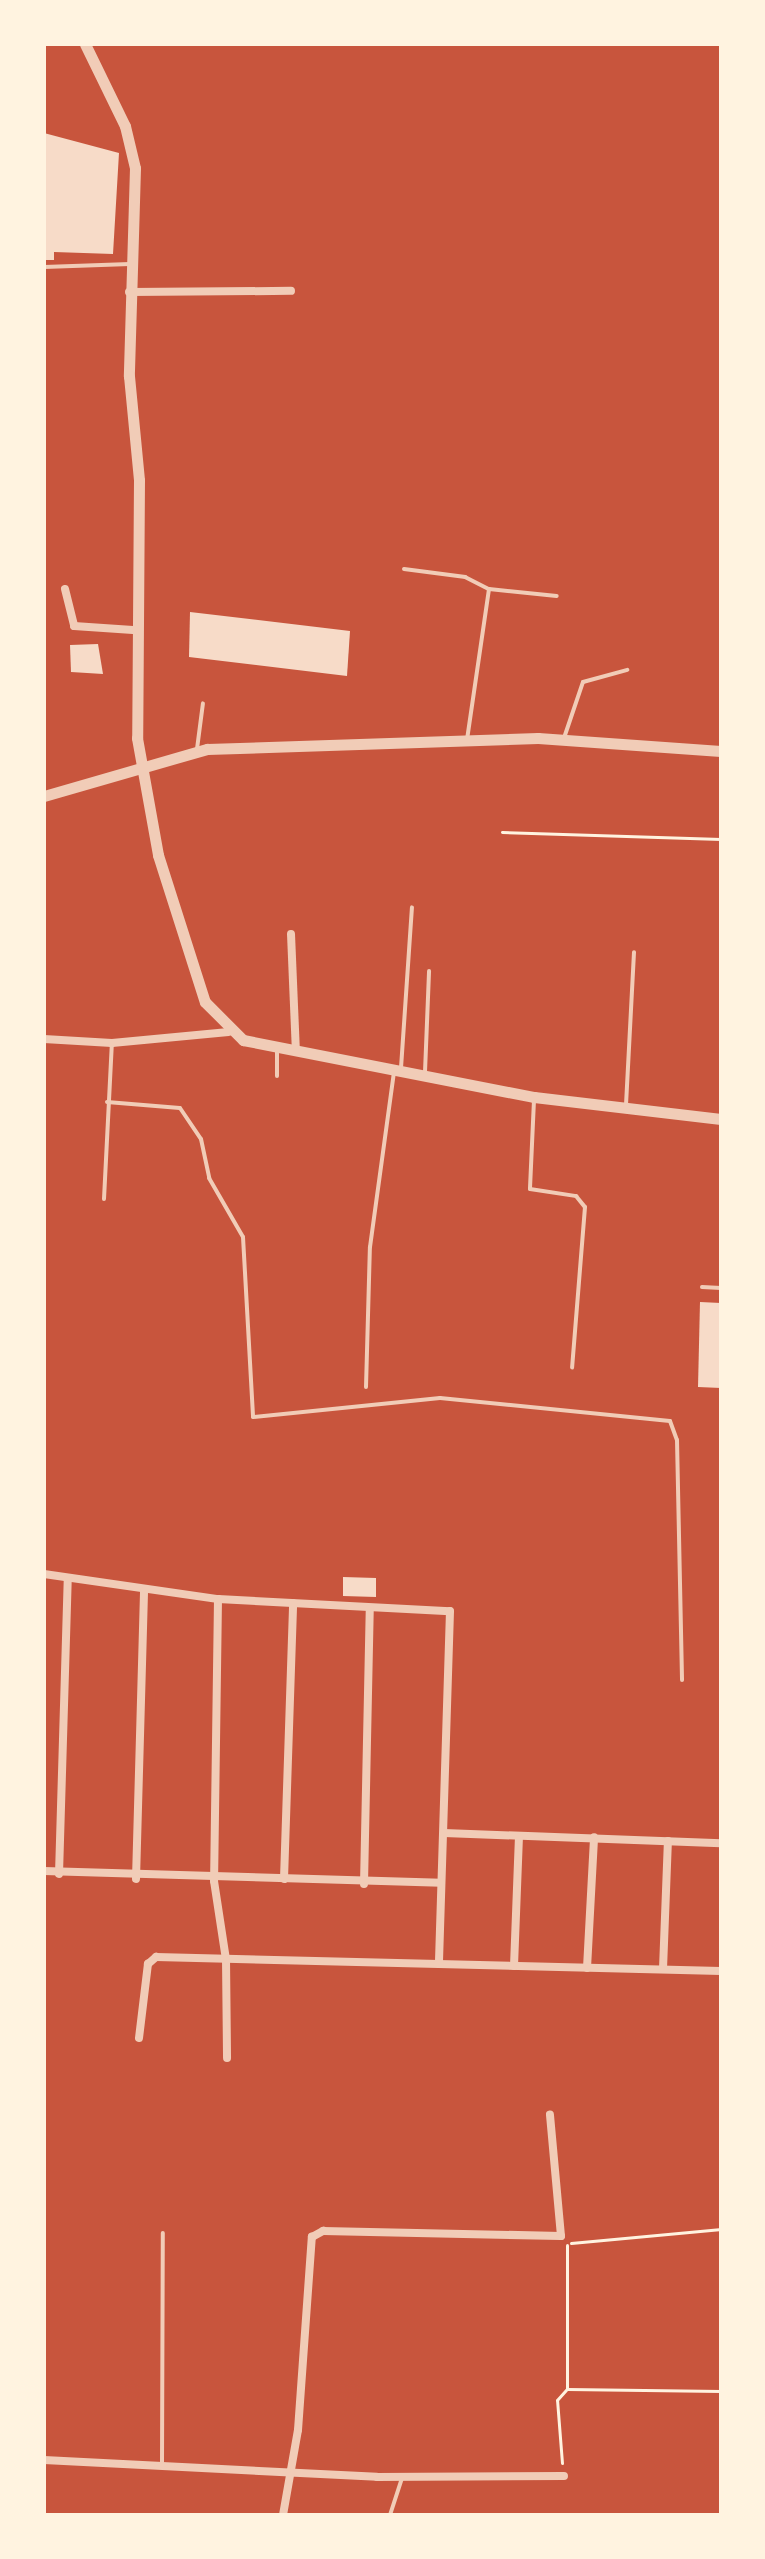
<!DOCTYPE html>
<style>
body{margin:0}
#map{position:relative;width:765px;height:2559px;overflow:hidden;background:#c8553d;font-family:Lora,serif}
div>[style]{position:absolute}
.building>*{inset:0;background:#f7dbc8}
.path>*{height:3px;margin:-1.5px;padding:0 1.5px;transform-origin:1.5px;border-radius:1.5px;background:#fff3e0}
.service>*{height:4px;margin:-2px;padding:0 2px;transform-origin:2px;border-radius:2px;background:#f1ccb7}
.minor>*{height:8px;margin:-4px;padding:0 4px;transform-origin:4px;border-radius:4px;background:#f1ccb7}
.tertiary>*{height:11px;margin:-5.5px;padding:0 5.5px;transform-origin:5.5px;border-radius:5.5px;background:#f1ccb7}
span{translate:-50% -50%;white-space:nowrap;text-align:center;line-height:1.15;-webkit-text-stroke:8px #fff3e0;paint-order:stroke}
.frame{position:absolute;inset:0;border:46px solid #fff3e0;pointer-events:none}
</style>
<div id="map">
<div class="building">
<i style="clip-path:polygon(44px 133px,119px 153px,113px 254px,54px 252px,54px 260px,44px 260px)"></i>
<i style="clip-path:polygon(190px 612px,350px 631px,347px 676px,189px 657px)"></i>
<i style="clip-path:polygon(98px 644px,103px 674px,71px 672px,70px 645px)"></i>
<i style="clip-path:polygon(700px 1302px,721px 1303px,721px 1388px,698px 1387px)"></i>
<i style="clip-path:polygon(343px 1577px,376px 1578px,376px 1597px,343px 1596px)"></i>
</div>
<div class="path">
<i style="left:502px;top:832px;width:219px;rotate:1.8deg"></i>
<i style="left:571px;top:2243px;width:151px;rotate:-5.3deg"></i>
<i style="left:567px;top:2245px;width:144px;rotate:90deg"></i>
<i style="left:562px;top:2463px;width:63px;rotate:-94.5deg"></i>
<i style="left:557px;top:2400px;width:15px;rotate:-48deg"></i>
<i style="left:567px;top:2389px;width:154px;rotate:0.7deg"></i>
</div>
<div class="service">
<i style="left:44px;top:267px;width:86px;rotate:-2deg"></i>
<i style="left:404px;top:569px;width:62px;rotate:7.5deg"></i>
<i style="left:465px;top:577px;width:27px;rotate:27deg"></i>
<i style="left:489px;top:589px;width:153px;rotate:98.3deg"></i>
<i style="left:489px;top:589px;width:68px;rotate:5.9deg"></i>
<i style="left:564px;top:738px;width:59px;rotate:-71.3deg"></i>
<i style="left:583px;top:682px;width:46px;rotate:-15.3deg"></i>
<i style="left:197px;top:749px;width:46px;rotate:-82.6deg"></i>
<i style="left:277px;top:1050px;width:26px;rotate:90deg"></i>
<i style="left:401px;top:1068px;width:161px;rotate:-86.1deg"></i>
<i style="left:425px;top:1072px;width:101px;rotate:-87.7deg"></i>
<i style="left:534px;top:1100px;width:89px;rotate:92.6deg"></i>
<i style="left:530px;top:1189px;width:47px;rotate:8.7deg"></i>
<i style="left:576px;top:1196px;width:14px;rotate:51deg"></i>
<i style="left:585px;top:1207px;width:161px;rotate:94.6deg"></i>
<i style="left:107px;top:1102px;width:73px;rotate:4.7deg"></i>
<i style="left:180px;top:1108px;width:37px;rotate:56deg"></i>
<i style="left:201px;top:1139px;width:40px;rotate:78deg"></i>
<i style="left:209px;top:1178px;width:68px;rotate:60deg"></i>
<i style="left:243px;top:1237px;width:180px;rotate:86.8deg"></i>
<i style="left:253px;top:1417px;width:188px;rotate:-5.8deg"></i>
<i style="left:440px;top:1398px;width:231px;rotate:5.7deg"></i>
<i style="left:670px;top:1421px;width:20px;rotate:70deg"></i>
<i style="left:677px;top:1440px;width:240px;rotate:88.8deg"></i>
<i style="left:626px;top:1105px;width:153px;rotate:-87deg"></i>
<i style="left:104px;top:1199px;width:156px;rotate:-87.1deg"></i>
<i style="left:702px;top:1287px;width:19px;rotate:3deg"></i>
<i style="left:366px;top:1387px;width:140px;rotate:-88.4deg"></i>
<i style="left:370px;top:1247px;width:178px;rotate:-82.2deg"></i>
<i style="left:162px;top:2463px;width:230px;rotate:-89.8deg"></i>
<i style="left:390px;top:2515px;width:39px;rotate:-72deg"></i>
</div>
<div class="minor">
<i style="left:129px;top:292px;width:162px;rotate:-0.4deg"></i>
<i style="left:65px;top:589px;width:38px;rotate:76deg"></i>
<i style="left:74px;top:626px;width:59px;rotate:3.9deg"></i>
<i style="left:291px;top:934px;width:117px;rotate:87.6deg"></i>
<i style="left:44px;top:1039px;width:68px;rotate:3.4deg"></i>
<i style="left:112px;top:1043px;width:117px;rotate:-5.4deg"></i>
<i style="left:44px;top:1574px;width:176px;rotate:8.2deg"></i>
<i style="left:218px;top:1599px;width:232px;rotate:3deg"></i>
<i style="left:450px;top:1611px;width:353px;rotate:91.8deg"></i>
<i style="left:218px;top:1599px;width:282px;rotate:90.8deg"></i>
<i style="left:214px;top:1881px;width:79px;rotate:81.3deg"></i>
<i style="left:226px;top:1959px;width:99px;rotate:89.4deg"></i>
<i style="left:444px;top:1833px;width:277px;rotate:2.1deg"></i>
<i style="left:44px;top:1871px;width:397px;rotate:1.7deg"></i>
<i style="left:59px;top:1874px;width:295px;rotate:-88.3deg"></i>
<i style="left:136px;top:1879px;width:288px;rotate:-88.4deg"></i>
<i style="left:284px;top:1879px;width:276px;rotate:-88.1deg"></i>
<i style="left:364px;top:1884px;width:276px;rotate:-88.8deg"></i>
<i style="left:514px;top:1966px;width:129px;rotate:-87.8deg"></i>
<i style="left:587px;top:1968px;width:131px;rotate:-86.9deg"></i>
<i style="left:663px;top:1969px;width:128px;rotate:-87.8deg"></i>
<i style="left:139px;top:2038px;width:75px;rotate:-83.1deg"></i>
<i style="left:148px;top:1964px;width:11px;rotate:-41deg"></i>
<i style="left:156px;top:1957px;width:565px;rotate:1.42deg"></i>
<i style="left:44px;top:2460px;width:333px;rotate:2.9deg"></i>
<i style="left:377px;top:2477px;width:187px;rotate:-0.3deg"></i>
<i style="left:283px;top:2515px;width:86px;rotate:-80deg"></i>
<i style="left:298px;top:2430px;width:194px;rotate:-85.9deg"></i>
<i style="left:312px;top:2237px;width:13px;rotate:-29deg"></i>
<i style="left:323px;top:2231px;width:238px;rotate:1.2deg"></i>
<i style="left:561px;top:2236px;width:122px;rotate:-95.2deg"></i>
</div>
<div class="tertiary">
<i style="left:85px;top:44px;width:91px;rotate:64deg"></i>
<i style="left:125px;top:126px;width:43px;rotate:76.6deg"></i>
<i style="left:135px;top:168px;width:208px;rotate:91.7deg"></i>
<i style="left:129px;top:376px;width:104px;rotate:84.5deg"></i>
<i style="left:139px;top:480px;width:258px;rotate:90.4deg"></i>
<i style="left:137px;top:738px;width:119px;rotate:79.8deg"></i>
<i style="left:158px;top:855px;width:154px;rotate:72.3deg"></i>
<i style="left:205px;top:1002px;width:54px;rotate:45deg"></i>
<i style="left:243px;top:1040px;width:297px;rotate:11.1deg"></i>
<i style="left:534px;top:1097px;width:188px;rotate:6.7deg"></i>
<i style="left:44px;top:796px;width:170px;rotate:-16.1deg"></i>
<i style="left:207px;top:749px;width:331px;rotate:-1.9deg"></i>
<i style="left:538px;top:738px;width:183px;rotate:4.1deg"></i>
</div>
<div class="frame"></div>
</div>
